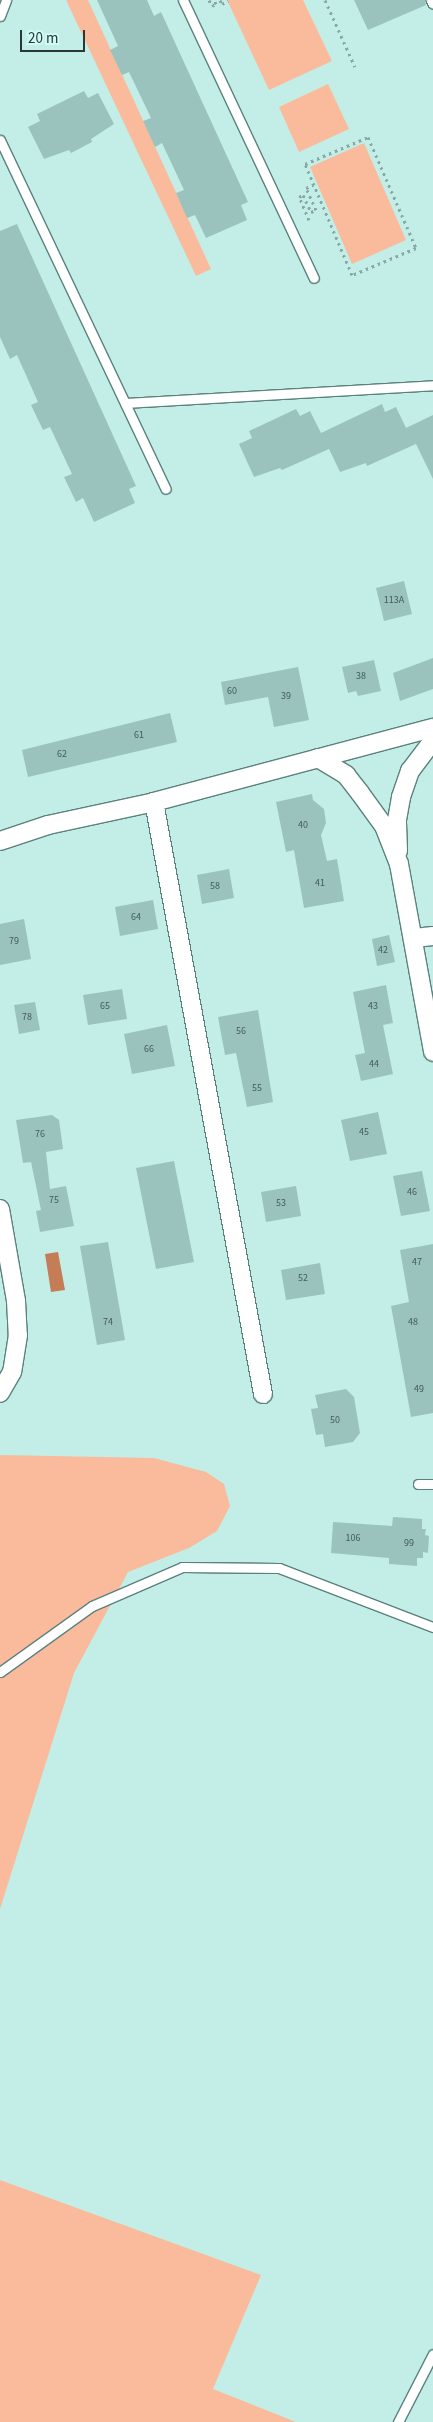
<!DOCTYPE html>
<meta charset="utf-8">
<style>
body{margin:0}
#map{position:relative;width:433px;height:2422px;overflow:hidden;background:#c3eee7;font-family:"Source Sans 3",sans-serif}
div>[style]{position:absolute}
.green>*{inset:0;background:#f9bb9b}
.water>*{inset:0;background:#c57d58}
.building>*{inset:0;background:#9ac3bd}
.path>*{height:3px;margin-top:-1.5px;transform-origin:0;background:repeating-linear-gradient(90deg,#87a8a3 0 2.5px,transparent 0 6.5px)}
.roads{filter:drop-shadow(1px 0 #5a827c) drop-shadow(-1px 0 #5a827c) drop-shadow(0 1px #5a827c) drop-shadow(0 -1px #5a827c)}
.lane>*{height:9px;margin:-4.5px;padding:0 4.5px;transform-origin:4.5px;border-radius:4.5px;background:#fff}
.street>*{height:18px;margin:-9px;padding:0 9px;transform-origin:9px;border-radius:9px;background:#fff}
span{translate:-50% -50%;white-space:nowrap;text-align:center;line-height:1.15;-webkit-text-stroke:4.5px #d0fbf4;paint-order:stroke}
.number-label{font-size:10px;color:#445b58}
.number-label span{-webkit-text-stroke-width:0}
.scale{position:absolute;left:20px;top:30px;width:65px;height:22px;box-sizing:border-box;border:2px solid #273836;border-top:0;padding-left:6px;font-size:15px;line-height:18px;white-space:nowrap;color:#273836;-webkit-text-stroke:4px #d0fbf4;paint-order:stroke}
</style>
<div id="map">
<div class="green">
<i style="clip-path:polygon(66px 0,88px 0,211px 269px,196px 276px)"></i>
<i style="clip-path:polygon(227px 0,303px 0,332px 61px,269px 90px)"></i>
<i style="clip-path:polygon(328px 84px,349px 129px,299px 152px,279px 107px)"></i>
<i style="clip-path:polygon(364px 143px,406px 240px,352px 264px,310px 167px)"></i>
<i style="clip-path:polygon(0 1455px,154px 1458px,206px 1472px,224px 1484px,230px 1506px,217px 1531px,189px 1548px,128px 1572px,74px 1673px,0 1909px)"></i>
<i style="clip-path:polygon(0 2180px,261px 2275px,213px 2389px,296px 2422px,0 2422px)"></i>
</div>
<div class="water">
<i style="clip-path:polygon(58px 1252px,65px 1290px,51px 1292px,45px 1254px)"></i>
</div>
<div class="building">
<i style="clip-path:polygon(97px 0,147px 0,154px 16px,161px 12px,248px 202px,241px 205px,247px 220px,206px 238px,195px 215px,187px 218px,176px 193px,184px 190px,162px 143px,155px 147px,143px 121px,151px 118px,129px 72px,122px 75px,110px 50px,118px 46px)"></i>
<i style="clip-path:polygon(354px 0,425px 0,426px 5px,368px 30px)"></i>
<i style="clip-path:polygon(84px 91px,88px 98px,98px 93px,114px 124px,91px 139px,92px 142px,71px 153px,69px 150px,44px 159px,28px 127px,40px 121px,37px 114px)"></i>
<i style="clip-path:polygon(17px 224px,136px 486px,129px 489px,135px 503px,94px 522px,83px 498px,76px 502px,64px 477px,72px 474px,50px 427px,43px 430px,31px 405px,38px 402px,17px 355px,10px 359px,0 337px,0 231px)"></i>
<i style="clip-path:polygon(382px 404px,385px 412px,396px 407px,406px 428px,433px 415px,433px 479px,416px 444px,367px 466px,366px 463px,340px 472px,329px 449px,282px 470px,280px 468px,254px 477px,239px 444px,252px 438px,249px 431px,296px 409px,300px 416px,310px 411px,321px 433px)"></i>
<i style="clip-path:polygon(404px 581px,412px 614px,384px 621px,376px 588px)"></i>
<i style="clip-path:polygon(433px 658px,433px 689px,400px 701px,393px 673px)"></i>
<i style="clip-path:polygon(374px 660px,381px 691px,358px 696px,356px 691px,348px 693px,342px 667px)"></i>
<i style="clip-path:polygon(298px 667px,309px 720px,274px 727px,268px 697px,225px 705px,221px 682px)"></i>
<i style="clip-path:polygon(170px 713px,177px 742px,28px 777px,22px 750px)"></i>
<i style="clip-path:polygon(312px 794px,313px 800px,324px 809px,326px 823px,321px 835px,327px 861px,337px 859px,344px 901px,304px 908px,294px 850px,286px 852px,276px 802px)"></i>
<i style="clip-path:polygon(229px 869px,234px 898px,202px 904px,197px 875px)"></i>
<i style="clip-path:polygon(153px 900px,158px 929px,120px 936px,115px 907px)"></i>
<i style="clip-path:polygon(24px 919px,31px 959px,0 965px,0 924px)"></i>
<i style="clip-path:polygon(389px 935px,395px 962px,377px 966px,372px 939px)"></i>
<i style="clip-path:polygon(386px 985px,393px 1023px,383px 1025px,393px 1074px,361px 1081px,355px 1055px,365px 1053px,353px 992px)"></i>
<i style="clip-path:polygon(122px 989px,127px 1019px,88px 1025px,83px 995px)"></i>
<i style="clip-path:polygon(35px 1002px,40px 1030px,19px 1034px,14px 1005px)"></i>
<i style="clip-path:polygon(258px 1010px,273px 1102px,247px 1107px,236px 1053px,225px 1055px,218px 1017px)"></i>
<i style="clip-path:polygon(167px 1025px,175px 1066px,132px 1074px,124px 1034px)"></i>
<i style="clip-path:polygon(378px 1112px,387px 1154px,350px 1161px,341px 1120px)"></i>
<i style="clip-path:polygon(52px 1115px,59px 1120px,63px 1149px,46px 1152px,50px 1189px,66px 1186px,74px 1226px,40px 1232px,36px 1211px,41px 1210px,31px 1162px,23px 1163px,16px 1120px)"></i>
<i style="clip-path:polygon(174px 1161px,194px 1262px,156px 1269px,136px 1168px)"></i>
<i style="clip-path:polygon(422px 1171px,430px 1211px,401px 1216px,393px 1176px)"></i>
<i style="clip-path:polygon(296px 1186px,301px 1216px,266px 1222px,261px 1192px)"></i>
<i style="clip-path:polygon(108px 1242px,125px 1340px,97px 1345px,80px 1246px)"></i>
<i style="clip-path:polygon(433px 1244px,433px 1413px,411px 1417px,391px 1306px,409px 1302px,400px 1250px)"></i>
<i style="clip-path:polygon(320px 1263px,325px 1294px,286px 1300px,281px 1270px)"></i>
<i style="clip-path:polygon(346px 1389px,354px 1397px,360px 1433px,353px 1442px,325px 1447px,323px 1434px,316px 1435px,311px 1409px,318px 1408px,315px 1395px)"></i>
<i style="clip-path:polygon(393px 1517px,422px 1519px,422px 1529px,426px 1529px,425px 1535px,429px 1536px,428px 1553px,423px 1552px,423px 1558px,417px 1558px,417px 1566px,389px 1564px,389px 1558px,331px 1553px,333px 1522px,392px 1526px)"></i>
</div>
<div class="path">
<i style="left:209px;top:0;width:7px;rotate:63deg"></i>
<i style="left:212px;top:6px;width:4px;rotate:-27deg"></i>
<i style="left:216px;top:4px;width:4px;rotate:-117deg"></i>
<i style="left:220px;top:0;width:4px;rotate:63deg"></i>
<i style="left:222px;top:4px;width:7px;rotate:-27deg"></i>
<i style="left:325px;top:0;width:73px;rotate:65.9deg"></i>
<i style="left:368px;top:137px;width:121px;rotate:66.6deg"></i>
<i style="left:416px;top:248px;width:69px;rotate:157.1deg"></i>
<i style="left:352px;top:275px;width:121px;rotate:-112.9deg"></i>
<i style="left:305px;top:164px;width:69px;rotate:-23.2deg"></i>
<i style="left:309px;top:220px;width:25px;rotate:-113deg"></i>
<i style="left:299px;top:197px;width:4px;rotate:-27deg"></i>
<i style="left:303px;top:195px;width:19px;rotate:65deg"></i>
<i style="left:311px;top:212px;width:5px;rotate:-22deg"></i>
<i style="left:316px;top:210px;width:24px;rotate:-114deg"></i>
<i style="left:306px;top:188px;width:8px;rotate:-23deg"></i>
</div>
<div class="roads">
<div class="lane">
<i style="left:183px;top:0;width:307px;rotate:64.8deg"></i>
<i style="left:431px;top:0;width:4px;rotate:63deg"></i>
<i style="left:0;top:16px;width:17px;rotate:-69deg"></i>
<i style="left:0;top:140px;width:386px;rotate:64.6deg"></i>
<i style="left:125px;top:403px;width:309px;rotate:-3.3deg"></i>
<i style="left:418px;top:1484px;width:15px"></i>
<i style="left:0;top:1672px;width:113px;rotate:-35.7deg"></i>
<i style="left:92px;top:1606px;width:98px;rotate:-23.4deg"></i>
<i style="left:182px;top:1567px;width:97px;rotate:0.6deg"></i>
<i style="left:279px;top:1568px;width:165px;rotate:21deg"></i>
<i style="left:398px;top:2422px;width:76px;rotate:-62.8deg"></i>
</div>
<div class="street">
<i style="left:318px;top:758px;width:33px;rotate:31deg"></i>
<i style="left:346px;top:775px;width:23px;rotate:52deg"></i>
<i style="left:360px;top:793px;width:41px;rotate:54deg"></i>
<i style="left:384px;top:826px;width:41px;rotate:68.5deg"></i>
<i style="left:399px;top:864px;width:191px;rotate:79.7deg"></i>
<i style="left:154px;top:802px;width:602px;rotate:79.57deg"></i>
<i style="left:0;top:841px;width:51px;rotate:-18.4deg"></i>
<i style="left:48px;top:825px;width:108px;rotate:-12.2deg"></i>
<i style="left:154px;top:802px;width:289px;rotate:-14.9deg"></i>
<i style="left:398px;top:851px;width:31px;rotate:-92deg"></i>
<i style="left:397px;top:820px;width:23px;rotate:-80deg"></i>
<i style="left:401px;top:797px;width:28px;rotate:-71deg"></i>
<i style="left:410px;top:771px;width:39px;rotate:-53deg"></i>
<i style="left:414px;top:938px;width:19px;rotate:-6deg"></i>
<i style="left:0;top:1209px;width:93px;rotate:80.1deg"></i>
<i style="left:16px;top:1301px;width:34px;rotate:87deg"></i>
<i style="left:18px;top:1335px;width:37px;rotate:99deg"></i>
<i style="left:12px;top:1372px;width:24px;rotate:120deg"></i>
</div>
</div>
<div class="number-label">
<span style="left:394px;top:601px">113А</span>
<span style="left:361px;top:677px">38</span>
<span style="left:232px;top:692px">60</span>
<span style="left:286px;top:697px">39</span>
<span style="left:139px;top:736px">61</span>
<span style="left:62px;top:755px">62</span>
<span style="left:303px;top:826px">40</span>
<span style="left:320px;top:884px">41</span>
<span style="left:215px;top:887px">58</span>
<span style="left:136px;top:918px">64</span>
<span style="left:14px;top:942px">79</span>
<span style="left:383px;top:951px">42</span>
<span style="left:105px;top:1007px">65</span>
<span style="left:373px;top:1007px">43</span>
<span style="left:27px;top:1018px">78</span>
<span style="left:241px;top:1032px">56</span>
<span style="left:149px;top:1050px">66</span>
<span style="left:374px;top:1065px">44</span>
<span style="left:257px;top:1089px">55</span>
<span style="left:364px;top:1133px">45</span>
<span style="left:40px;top:1135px">76</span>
<span style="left:412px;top:1193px">46</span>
<span style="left:54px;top:1201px">75</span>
<span style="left:281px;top:1204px">53</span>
<span style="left:417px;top:1263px">47</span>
<span style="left:303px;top:1279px">52</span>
<span style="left:108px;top:1323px">74</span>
<span style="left:413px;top:1323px">48</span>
<span style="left:419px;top:1390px">49</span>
<span style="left:335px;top:1421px">50</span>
<span style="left:353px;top:1539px">106</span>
<span style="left:409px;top:1544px">99</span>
</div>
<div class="scale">20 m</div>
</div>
